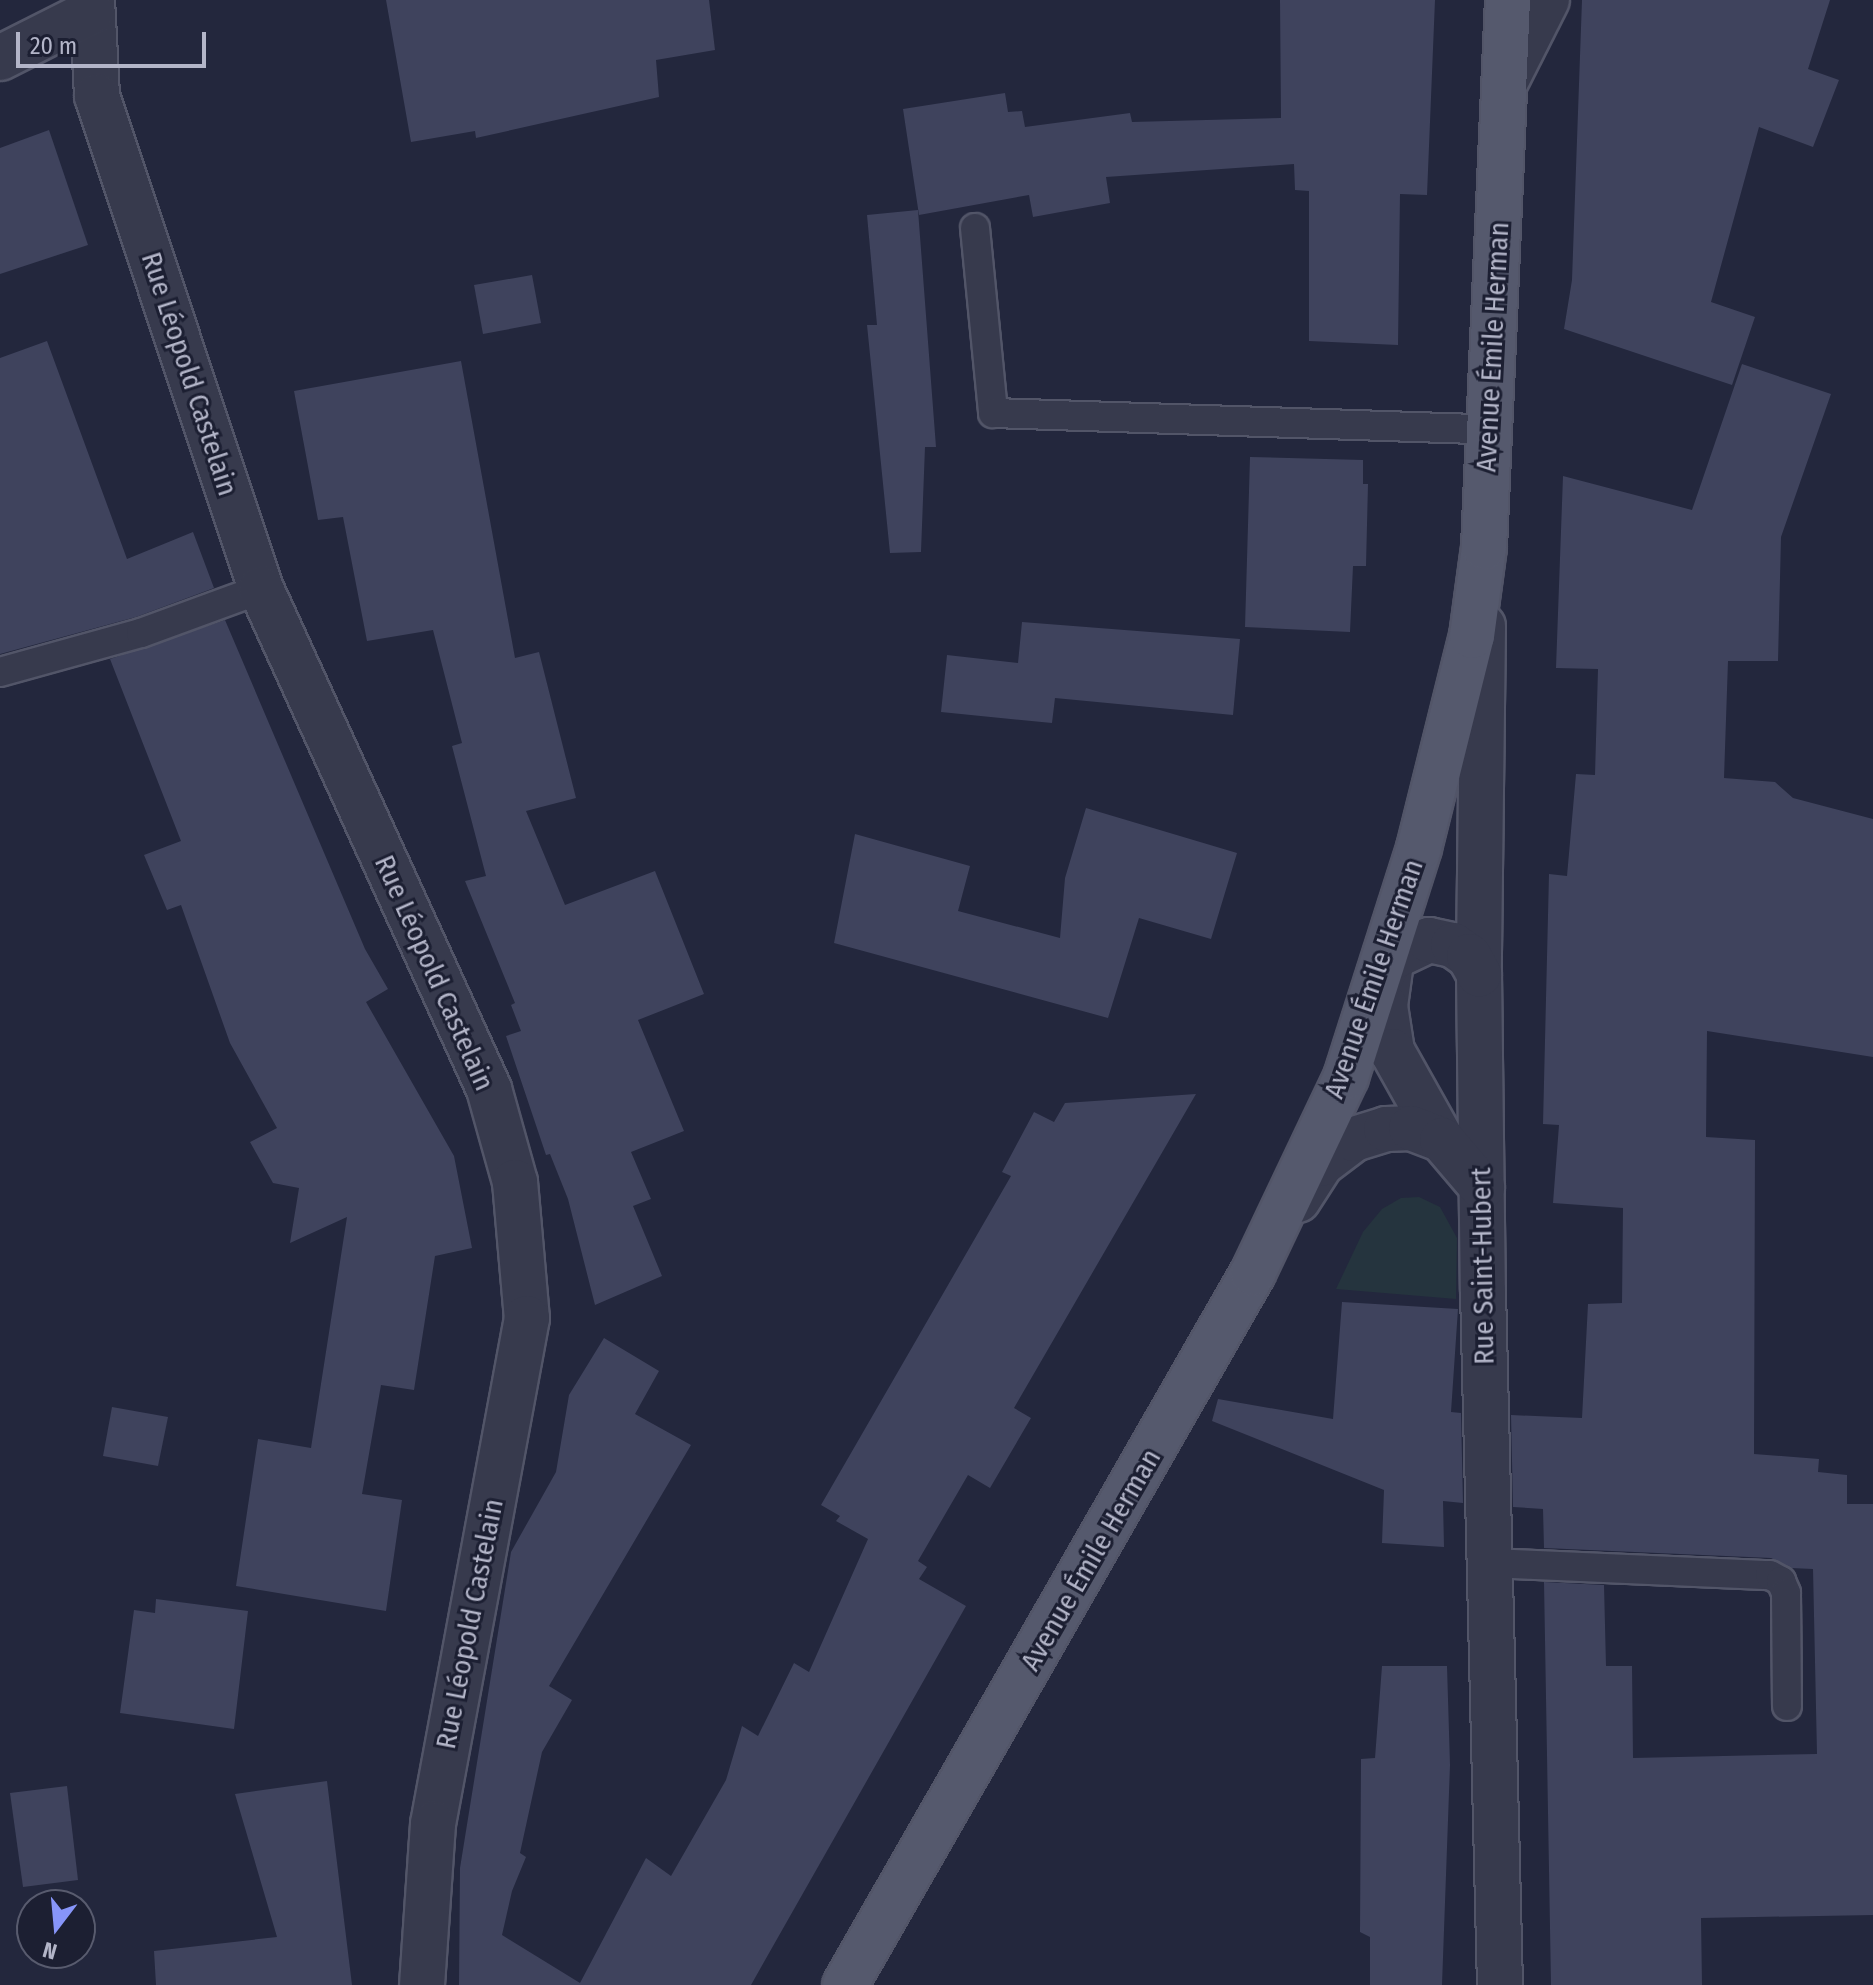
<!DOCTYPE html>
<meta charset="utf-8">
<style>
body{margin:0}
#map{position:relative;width:1873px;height:1985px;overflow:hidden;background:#23273d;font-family:"Fira Sans Condensed",sans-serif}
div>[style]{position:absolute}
.green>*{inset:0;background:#25343e}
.building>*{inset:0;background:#3f435d}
.roads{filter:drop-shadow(2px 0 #525568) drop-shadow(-2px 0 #525568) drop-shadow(0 2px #525568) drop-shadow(0 -2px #525568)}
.service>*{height:28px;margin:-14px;padding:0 14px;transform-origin:14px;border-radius:14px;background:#373a4d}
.minor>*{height:44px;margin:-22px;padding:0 22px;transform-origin:22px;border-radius:22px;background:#373a4d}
.tertiary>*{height:44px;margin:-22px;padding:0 22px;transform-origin:22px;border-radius:22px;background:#373a4d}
.primary>*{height:44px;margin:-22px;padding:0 22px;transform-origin:22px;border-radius:22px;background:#55596d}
span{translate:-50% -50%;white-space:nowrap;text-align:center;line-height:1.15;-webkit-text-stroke:6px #1c1f32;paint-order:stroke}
.street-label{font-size:28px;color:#b3b5c8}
.north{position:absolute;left:16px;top:1889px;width:80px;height:80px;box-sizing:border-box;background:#1c1f32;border:2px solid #585b6e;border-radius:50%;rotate:196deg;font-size:22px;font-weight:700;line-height:32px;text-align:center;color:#b3b5c8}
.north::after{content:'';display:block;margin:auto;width:28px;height:36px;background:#8795f9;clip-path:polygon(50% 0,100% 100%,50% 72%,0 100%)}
.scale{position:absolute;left:16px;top:32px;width:190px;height:36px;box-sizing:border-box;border:4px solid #b3b5c8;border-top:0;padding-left:10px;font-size:24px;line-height:28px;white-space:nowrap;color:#b3b5c8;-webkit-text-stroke:6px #1c1f32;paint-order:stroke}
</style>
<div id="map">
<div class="green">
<i style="clip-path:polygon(1419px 1197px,1440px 1207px,1457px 1238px,1456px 1299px,1336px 1289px,1363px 1232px,1382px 1209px,1401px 1198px)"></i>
</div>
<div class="building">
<i style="clip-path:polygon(386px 0,709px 0,715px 50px,656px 60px,659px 97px,476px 138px,475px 131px,411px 142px)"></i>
<i style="clip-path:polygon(1280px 0,1435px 0,1427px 195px,1400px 194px,1398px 345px,1309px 341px,1309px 191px,1295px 190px,1294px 164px,1106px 177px,1110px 203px,1033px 217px,1029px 195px,919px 215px,903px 109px,1005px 93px,1008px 112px,1022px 111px,1025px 127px,1130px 113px,1132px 122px,1281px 118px)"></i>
<i style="clip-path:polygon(1582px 0,1830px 0,1808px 69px,1839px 80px,1813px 147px,1759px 127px,1711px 302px,1755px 317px,1732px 385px,1564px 329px,1572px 280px)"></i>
<i style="clip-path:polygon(49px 130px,88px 245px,0 274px,0 148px)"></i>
<i style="clip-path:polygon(918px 210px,936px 447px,925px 447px,921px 552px,890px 553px,867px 325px,877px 325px,867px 215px)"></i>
<i style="clip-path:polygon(532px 275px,541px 323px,483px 334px,474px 285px)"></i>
<i style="clip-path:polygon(47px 341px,127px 559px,193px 532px,214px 588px,136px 617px,0 654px,0 358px)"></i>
<i style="clip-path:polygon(461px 361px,515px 658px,539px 652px,576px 798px,526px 811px,565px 905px,655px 871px,704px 994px,638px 1020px,684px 1131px,631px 1152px,651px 1199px,633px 1206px,662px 1276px,595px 1305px,568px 1199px,550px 1154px,546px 1155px,506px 1036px,521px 1031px,511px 1005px,515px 1003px,465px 881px,486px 876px,452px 746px,462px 743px,433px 630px,367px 641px,343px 517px,318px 520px,294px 391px)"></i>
<i style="clip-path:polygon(1742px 364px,1831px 394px,1781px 537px,1778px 661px,1728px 661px,1724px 778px,1775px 782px,1793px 798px,1873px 819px,1873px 1057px,1707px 1031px,1706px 1137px,1755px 1140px,1754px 1454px,1819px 1459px,1818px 1472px,1847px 1475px,1847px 1504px,1873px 1504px,1873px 1915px,1701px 1918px,1702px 1985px,1551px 1985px,1544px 1582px,1604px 1585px,1606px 1666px,1632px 1666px,1633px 1758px,1817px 1754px,1813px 1569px,1791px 1568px,1771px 1558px,1544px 1548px,1543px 1509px,1513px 1507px,1511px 1415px,1582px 1418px,1588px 1304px,1622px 1303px,1623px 1208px,1553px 1203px,1559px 1125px,1543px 1124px,1549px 874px,1567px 876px,1576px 774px,1595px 775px,1598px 669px,1556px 668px,1563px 476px,1692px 510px)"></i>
<i style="clip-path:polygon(1250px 457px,1363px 460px,1363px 484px,1368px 484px,1366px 566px,1353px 566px,1350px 632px,1245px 627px)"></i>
<i style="clip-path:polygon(225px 620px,365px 949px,388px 989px,366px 1002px,454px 1156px,472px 1248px,435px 1256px,414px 1390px,381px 1385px,362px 1494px,402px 1500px,386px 1611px,236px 1586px,258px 1439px,311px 1448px,347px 1217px,290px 1243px,299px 1188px,273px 1183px,250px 1142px,277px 1128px,230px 1043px,181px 905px,167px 910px,144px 855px,181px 841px,110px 659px)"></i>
<i style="clip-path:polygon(1022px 622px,1240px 639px,1233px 715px,1055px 698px,1052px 723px,941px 712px,947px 655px,1018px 663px)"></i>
<i style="clip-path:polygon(1086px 808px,1237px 853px,1211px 939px,1139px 918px,1108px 1018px,834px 943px,855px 834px,970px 866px,958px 911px,1060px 938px,1065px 878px)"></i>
<i style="clip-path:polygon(1196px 1094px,1014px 1408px,1031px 1418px,990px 1488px,968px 1475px,918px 1561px,927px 1567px,919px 1579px,966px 1606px,751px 1985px,459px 1985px,460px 1868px,511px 1552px,556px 1472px,569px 1395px,604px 1338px,659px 1371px,635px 1414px,691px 1445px,549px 1686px,572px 1700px,542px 1752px,520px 1853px,526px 1857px,512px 1891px,502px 1935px,580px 1983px,646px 1858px,671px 1876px,726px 1780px,742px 1726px,758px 1736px,794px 1663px,809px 1672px,868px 1539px,836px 1521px,840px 1516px,821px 1505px,1011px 1176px,1002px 1172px,1034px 1112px,1054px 1122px,1065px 1103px)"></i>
<i style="clip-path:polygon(1342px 1302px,1458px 1309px,1451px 1412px,1461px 1413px,1463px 1503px,1443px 1501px,1444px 1547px,1382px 1543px,1384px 1490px,1212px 1421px,1218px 1399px,1333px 1419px)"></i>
<i style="clip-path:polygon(112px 1407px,168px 1417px,158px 1466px,103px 1456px)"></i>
<i style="clip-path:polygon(156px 1599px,248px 1611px,234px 1729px,120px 1713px,134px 1610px,155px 1613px)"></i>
<i style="clip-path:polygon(1382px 1666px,1447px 1666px,1450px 1765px,1442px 1985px,1370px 1985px,1370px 1937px,1360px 1932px,1361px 1759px,1375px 1758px)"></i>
<i style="clip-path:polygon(327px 1781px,352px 1985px,156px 1985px,154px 1951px,277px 1937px,235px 1794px)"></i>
<i style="clip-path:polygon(67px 1786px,78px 1880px,23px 1887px,10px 1793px)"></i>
</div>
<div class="roads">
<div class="service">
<i style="left:975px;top:228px;width:186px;rotate:84.4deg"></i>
<i style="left:993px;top:413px;width:495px;rotate:1.9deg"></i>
<i style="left:0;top:672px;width:146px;rotate:-15.5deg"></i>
<i style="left:141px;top:633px;width:128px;rotate:-20.1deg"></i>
<i style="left:1490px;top:1563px;width:280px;rotate:2.5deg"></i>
<i style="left:1770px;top:1575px;width:13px;rotate:29deg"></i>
<i style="left:1781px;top:1581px;width:13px;rotate:67deg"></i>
<i style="left:1786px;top:1593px;width:113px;rotate:89.5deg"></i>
</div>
<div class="minor">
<i style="left:92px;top:0;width:96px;rotate:87deg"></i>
<i style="left:97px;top:96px;width:520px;rotate:71.6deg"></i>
<i style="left:261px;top:589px;width:550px;rotate:65.49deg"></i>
<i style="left:489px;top:1089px;width:97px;rotate:74.4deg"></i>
<i style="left:515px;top:1182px;width:137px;rotate:85deg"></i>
<i style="left:527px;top:1318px;width:515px;rotate:100.52deg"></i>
<i style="left:433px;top:1824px;width:161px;rotate:93.9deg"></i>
<i style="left:0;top:58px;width:102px;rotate:-26.8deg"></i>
</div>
<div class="tertiary">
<i style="left:1506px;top:81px;width:91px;rotate:-63.2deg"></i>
<i style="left:1483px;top:626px;width:348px;rotate:90.7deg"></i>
<i style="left:1479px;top:974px;width:317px;rotate:89.3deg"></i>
<i style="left:1483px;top:1291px;width:694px;rotate:88.6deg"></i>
<i style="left:1391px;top:962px;width:44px;rotate:97.8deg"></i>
<i style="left:1385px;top:1006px;width:46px;rotate:81.2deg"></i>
<i style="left:1392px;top:1051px;width:102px;rotate:60.7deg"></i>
<i style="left:1377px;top:985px;width:30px;rotate:-63deg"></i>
<i style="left:1391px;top:958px;width:42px;rotate:-25.3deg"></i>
<i style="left:1429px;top:940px;width:25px;rotate:12deg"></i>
<i style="left:1453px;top:945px;width:19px;rotate:35deg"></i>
<i style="left:1469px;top:956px;width:21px;rotate:61deg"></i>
<i style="left:1298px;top:1200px;width:43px;rotate:-57.4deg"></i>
<i style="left:1321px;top:1164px;width:41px;rotate:-37.1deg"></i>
<i style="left:1354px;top:1139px;width:34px;rotate:-17deg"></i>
<i style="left:1386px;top:1129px;width:25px;rotate:-2deg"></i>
<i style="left:1411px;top:1128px;width:33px;rotate:21deg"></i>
<i style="left:1442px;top:1140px;width:62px;rotate:49.6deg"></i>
</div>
<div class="primary">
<i style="left:845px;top:1985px;width:821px;rotate:-60.19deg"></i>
<i style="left:1253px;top:1273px;width:217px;rotate:-64.6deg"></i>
<i style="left:1346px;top:1077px;width:240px;rotate:-72.3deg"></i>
<i style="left:1419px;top:848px;width:219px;rotate:-76deg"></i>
<i style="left:1472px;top:636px;width:90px;rotate:-82.3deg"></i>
<i style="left:1484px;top:547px;width:548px;rotate:-87.49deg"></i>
</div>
</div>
<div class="street-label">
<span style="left:1493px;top:347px;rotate:-87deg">Avenue Émile Herman</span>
<span style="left:189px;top:374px;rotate:72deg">Rue Léopold Castelain</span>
<span style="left:434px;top:973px;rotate:66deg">Rue Léopold Castelain</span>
<span style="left:1374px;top:979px;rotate:-71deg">Avenue Émile Herman</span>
<span style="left:1483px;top:1266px;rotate:-91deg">Rue Saint-Hubert</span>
<span style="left:1091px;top:1560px;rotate:-60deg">Avenue Émile Herman</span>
<span style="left:470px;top:1624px;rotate:-79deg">Rue Léopold Castelain</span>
</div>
<div class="north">N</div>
<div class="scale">20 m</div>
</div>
